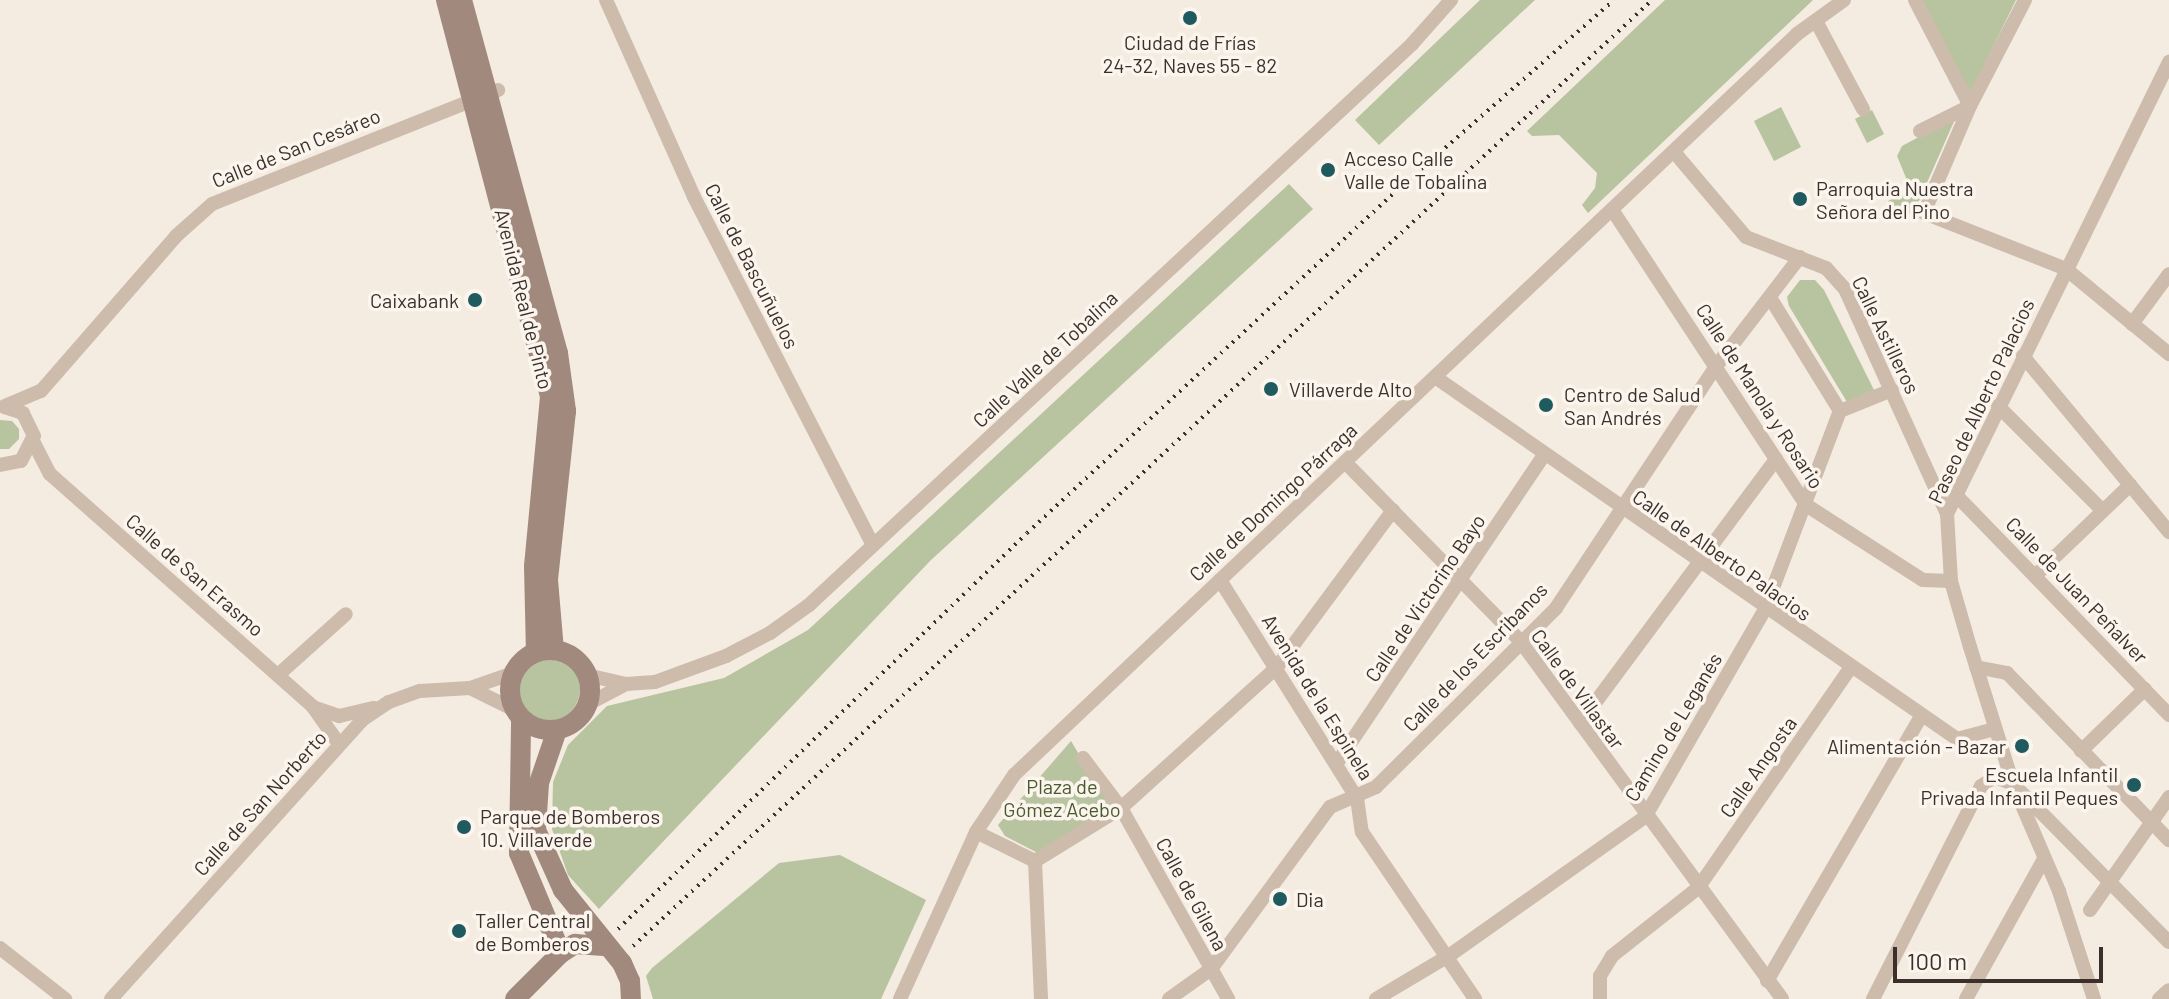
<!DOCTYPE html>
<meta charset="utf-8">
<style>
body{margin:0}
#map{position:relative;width:2169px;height:999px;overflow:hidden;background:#f4ebe1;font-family:Barlow,sans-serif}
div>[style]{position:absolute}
.green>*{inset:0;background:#b8c4a0}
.round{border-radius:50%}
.minor>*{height:14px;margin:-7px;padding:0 7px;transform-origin:7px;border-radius:7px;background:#cdbbac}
.secondary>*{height:20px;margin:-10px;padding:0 10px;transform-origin:10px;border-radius:10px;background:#a18a7d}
.secondary>.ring{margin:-10px;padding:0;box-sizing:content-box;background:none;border:20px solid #a18a7d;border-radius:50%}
.rail>*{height:4px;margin-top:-2px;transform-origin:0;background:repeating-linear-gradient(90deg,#3b302b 0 2px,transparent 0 8px)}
.secondary-bridge>*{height:20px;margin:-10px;padding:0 10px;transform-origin:10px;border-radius:10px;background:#a18a7d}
.dots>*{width:22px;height:22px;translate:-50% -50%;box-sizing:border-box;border:4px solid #fbf5ee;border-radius:50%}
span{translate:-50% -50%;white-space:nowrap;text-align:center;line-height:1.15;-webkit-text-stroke:7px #fbf5ee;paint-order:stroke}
.poi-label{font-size:20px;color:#3b302b}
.left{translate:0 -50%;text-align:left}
.right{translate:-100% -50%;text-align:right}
.street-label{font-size:20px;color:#3b302b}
.park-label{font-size:20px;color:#4a5a2e}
.scale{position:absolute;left:1893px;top:947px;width:210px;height:36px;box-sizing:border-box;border:4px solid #3b302b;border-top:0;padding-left:10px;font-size:24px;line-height:28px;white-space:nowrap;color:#3b302b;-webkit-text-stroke:6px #fbf5ee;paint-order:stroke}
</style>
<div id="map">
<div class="green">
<i style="clip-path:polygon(1480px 0,1535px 0,1379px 145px,1355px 120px)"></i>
<i style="clip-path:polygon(1665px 0,1813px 0,1588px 213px,1582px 205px,1595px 188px,1597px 173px,1559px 135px,1532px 136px,1527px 131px)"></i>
<i style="clip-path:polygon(1921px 0,2016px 0,1971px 92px,1969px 92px)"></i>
<i style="clip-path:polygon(1781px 107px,1801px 147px,1774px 161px,1754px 121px)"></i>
<i style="clip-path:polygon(1872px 110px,1884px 134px,1867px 143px,1855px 119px)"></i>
<i style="clip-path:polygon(1956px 117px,1914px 212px,1897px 220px,1888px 201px,1911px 190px,1897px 156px,1902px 146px)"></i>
<i style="clip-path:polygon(1289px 184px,1313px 209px,930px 561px,599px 909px,568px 875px,552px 829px,553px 782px,568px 745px,607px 706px,724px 678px,808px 630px)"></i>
<i style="clip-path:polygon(1800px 280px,1815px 280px,1824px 290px,1874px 390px,1847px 402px,1789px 306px,1787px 297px)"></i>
<i style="clip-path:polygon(0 420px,12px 421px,19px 429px,19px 439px,9px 449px,0 449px)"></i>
<i class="round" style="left:516px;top:657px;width:64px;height:64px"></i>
<i style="clip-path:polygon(1071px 741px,1110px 806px,1038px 853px,1005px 836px,998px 825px)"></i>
<i style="clip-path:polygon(840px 855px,926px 900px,881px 999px,653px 999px,646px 976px,652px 968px,779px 863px)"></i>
</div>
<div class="minor">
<i style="left:606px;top:0;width:216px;rotate:65.9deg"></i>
<i style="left:694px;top:197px;width:391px;rotate:62.8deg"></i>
<i style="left:1915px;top:0;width:119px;rotate:62.6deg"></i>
<i style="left:1970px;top:106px;width:56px;rotate:153.4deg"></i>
<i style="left:2025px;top:0;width:119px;rotate:117.4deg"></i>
<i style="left:1970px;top:106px;width:116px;rotate:113.3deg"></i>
<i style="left:1924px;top:213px;width:153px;rotate:21.5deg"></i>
<i style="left:2066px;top:269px;width:134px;rotate:39.5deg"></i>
<i style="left:1816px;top:21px;width:100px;rotate:61.9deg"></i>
<i style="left:1675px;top:153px;width:110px;rotate:49.8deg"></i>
<i style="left:1746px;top:237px;width:86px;rotate:21.2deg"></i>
<i style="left:1826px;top:268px;width:28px;rotate:48deg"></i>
<i style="left:1845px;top:289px;width:247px;rotate:65.6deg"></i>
<i style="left:1613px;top:211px;width:352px;rotate:56.7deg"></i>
<i style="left:1806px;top:505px;width:139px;rotate:32.7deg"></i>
<i style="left:1923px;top:580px;width:28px;rotate:2deg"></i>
<i style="left:1771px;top:299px;width:132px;rotate:58.4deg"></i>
<i style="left:2132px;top:324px;width:62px;rotate:-53.5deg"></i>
<i style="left:2023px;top:356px;width:229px;rotate:50.3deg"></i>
<i style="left:1435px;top:377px;width:635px;rotate:34.74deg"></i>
<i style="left:1957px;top:739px;width:39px;rotate:-15deg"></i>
<i style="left:5px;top:406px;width:39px;rotate:-23deg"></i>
<i style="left:41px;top:391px;width:206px;rotate:-48.9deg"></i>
<i style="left:176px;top:236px;width:48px;rotate:-41.6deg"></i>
<i style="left:212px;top:204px;width:308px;rotate:-21.7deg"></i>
<i style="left:1998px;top:406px;width:148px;rotate:45deg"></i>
<i style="left:33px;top:441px;width:37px;rotate:63deg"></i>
<i style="left:50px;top:474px;width:351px;rotate:41.5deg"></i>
<i style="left:313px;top:707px;width:45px;rotate:54.9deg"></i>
<i style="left:1345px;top:462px;width:252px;rotate:45.6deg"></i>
<i style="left:1521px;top:642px;width:442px;rotate:53.8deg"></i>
<i style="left:0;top:465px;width:21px;rotate:-11deg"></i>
<i style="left:21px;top:461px;width:28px;rotate:-63deg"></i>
<i style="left:34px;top:436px;width:25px;rotate:-116deg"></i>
<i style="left:23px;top:413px;width:20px;rotate:-162deg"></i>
<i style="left:1955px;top:494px;width:308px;rotate:45.9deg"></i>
<i style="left:2037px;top:574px;width:129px;rotate:-43.7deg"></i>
<i style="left:1220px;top:580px;width:257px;rotate:57.9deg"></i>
<i style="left:1357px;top:798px;width:34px;rotate:82deg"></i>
<i style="left:1362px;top:832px;width:202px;rotate:55.9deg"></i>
<i style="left:1976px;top:667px;width:32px;rotate:11deg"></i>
<i style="left:2007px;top:673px;width:233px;rotate:45.9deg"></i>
<i style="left:278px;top:675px;width:91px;rotate:-41.9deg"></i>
<i style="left:587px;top:675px;width:40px;rotate:13deg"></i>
<i style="left:626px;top:684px;width:43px;rotate:152.2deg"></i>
<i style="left:626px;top:684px;width:29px;rotate:-4deg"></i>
<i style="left:655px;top:682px;width:76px;rotate:-20.1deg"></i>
<i style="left:726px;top:656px;width:50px;rotate:-27.6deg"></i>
<i style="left:770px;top:633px;width:48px;rotate:-35.7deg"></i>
<i style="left:809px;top:605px;width:824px;rotate:-42.93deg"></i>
<i style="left:1412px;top:44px;width:59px;rotate:-48.4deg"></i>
<i style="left:470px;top:688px;width:50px;rotate:26.1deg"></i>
<i style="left:313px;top:707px;width:28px;rotate:19deg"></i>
<i style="left:339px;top:716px;width:36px;rotate:-13deg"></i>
<i style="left:1580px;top:723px;width:329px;rotate:-53.4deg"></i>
<i style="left:2081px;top:751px;width:89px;rotate:-44.1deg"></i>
<i style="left:1083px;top:758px;width:63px;rotate:52.8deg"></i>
<i style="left:1121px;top:808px;width:219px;rotate:60.7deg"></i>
<i style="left:1337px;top:763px;width:372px;rotate:-56.1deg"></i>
<i style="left:976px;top:832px;width:66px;rotate:26.2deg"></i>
<i style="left:1035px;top:861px;width:101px;rotate:-31.6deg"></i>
<i style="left:1121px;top:808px;width:210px;rotate:-42.1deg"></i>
<i style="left:1277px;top:667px;width:195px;rotate:-53.5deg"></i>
<i style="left:1035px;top:861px;width:138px;rotate:87.5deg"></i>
<i style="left:2090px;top:910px;width:138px;rotate:-55deg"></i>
<i style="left:0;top:948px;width:83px;rotate:38.1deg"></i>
<i style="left:1767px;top:981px;width:306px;rotate:-59.8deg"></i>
<i style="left:111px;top:999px;width:375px;rotate:-48deg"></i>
<i style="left:362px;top:720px;width:32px;rotate:-34deg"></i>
<i style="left:389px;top:702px;width:33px;rotate:-20deg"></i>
<i style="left:420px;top:691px;width:50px;rotate:-3.4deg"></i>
<i style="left:470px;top:688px;width:46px;rotate:-19.2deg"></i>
<i style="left:900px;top:999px;width:183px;rotate:-65.5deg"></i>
<i style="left:976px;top:832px;width:69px;rotate:-56.3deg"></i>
<i style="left:1014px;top:775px;width:1078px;rotate:-43.42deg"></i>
<i style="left:1797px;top:34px;width:58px;rotate:-35.9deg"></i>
<i style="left:1169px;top:999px;width:52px;rotate:-35.5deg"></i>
<i style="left:1211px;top:969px;width:201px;rotate:-53.7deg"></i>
<i style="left:1330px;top:807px;width:50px;rotate:-23.5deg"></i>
<i style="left:1376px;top:787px;width:254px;rotate:-44.8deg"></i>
<i style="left:1556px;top:608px;width:291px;rotate:-56.5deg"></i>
<i style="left:1717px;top:365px;width:136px;rotate:-52.5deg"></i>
<i style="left:1376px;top:999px;width:86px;rotate:-30.7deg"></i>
<i style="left:1450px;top:955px;width:239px;rotate:-35.3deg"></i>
<i style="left:1645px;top:817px;width:240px;rotate:-60deg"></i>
<i style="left:1765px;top:609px;width:212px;rotate:-69.3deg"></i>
<i style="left:1840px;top:411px;width:56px;rotate:-22deg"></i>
<i style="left:1600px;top:999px;width:23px;rotate:-90deg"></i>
<i style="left:1600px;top:976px;width:23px;rotate:-59deg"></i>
<i style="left:1612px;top:956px;width:110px;rotate:-38.3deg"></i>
<i style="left:1698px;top:888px;width:269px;rotate:-55.3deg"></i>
<i style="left:1873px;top:999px;width:239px;rotate:-63.1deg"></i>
<i style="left:1981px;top:786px;width:17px;rotate:-33deg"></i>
<i style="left:1995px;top:777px;width:19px;rotate:21deg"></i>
<i style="left:2013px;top:784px;width:222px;rotate:45.4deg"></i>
<i style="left:1966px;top:999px;width:160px;rotate:-60.9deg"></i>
<i style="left:2094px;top:999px;width:114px;rotate:-108deg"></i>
<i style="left:2059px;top:891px;width:116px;rotate:-113.3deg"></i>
<i style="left:2013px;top:784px;width:144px;rotate:-107.4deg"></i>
<i style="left:1970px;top:647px;width:69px;rotate:-106.1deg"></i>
<i style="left:1951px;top:581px;width:67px;rotate:-93.4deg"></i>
<i style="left:1947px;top:514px;width:504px;rotate:-63.84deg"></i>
<i style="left:2159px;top:999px;width:13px;rotate:-42deg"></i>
</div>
<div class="secondary">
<i style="left:446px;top:0;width:410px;rotate:75.3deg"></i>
<i style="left:550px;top:397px;width:170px;rotate:95.4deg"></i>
<i style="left:534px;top:566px;width:86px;rotate:88.7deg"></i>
<i style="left:462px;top:0;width:366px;rotate:74.8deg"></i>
<i style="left:558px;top:353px;width:59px;rotate:82.1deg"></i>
<i style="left:566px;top:411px;width:170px;rotate:96.1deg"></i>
<i style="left:548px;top:580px;width:70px;rotate:85.1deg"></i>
<i class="ring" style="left:510px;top:650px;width:60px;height:60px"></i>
<i style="left:557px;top:730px;width:56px;rotate:108.8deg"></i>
<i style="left:539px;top:783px;width:47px;rotate:93.7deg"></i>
<i style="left:536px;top:830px;width:66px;rotate:65.8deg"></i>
<i style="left:630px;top:981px;width:18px;rotate:87deg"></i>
<i style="left:515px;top:999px;width:65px;rotate:-45deg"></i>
<i style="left:561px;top:953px;width:108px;rotate:-112.8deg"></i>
<i style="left:519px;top:853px;width:134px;rotate:-89.1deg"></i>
</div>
<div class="rail">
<i style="left:618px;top:929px;width:569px;rotate:-44.07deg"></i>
<i style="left:1027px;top:533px;width:505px;rotate:-42.83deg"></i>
<i style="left:1397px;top:190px;width:288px;rotate:-41.2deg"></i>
<i style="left:633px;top:946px;width:1390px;rotate:-42.87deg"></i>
</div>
<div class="secondary-bridge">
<i style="left:563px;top:890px;width:94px;rotate:51.1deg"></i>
<i style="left:622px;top:963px;width:20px;rotate:66deg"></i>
<i style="left:561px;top:953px;width:17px;rotate:-33deg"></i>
<i style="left:575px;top:944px;width:29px;rotate:4deg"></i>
</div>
<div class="dots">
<i style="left:1190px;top:18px;background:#1f5a5e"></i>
<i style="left:1328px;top:170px;background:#1f5a5e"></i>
<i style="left:1800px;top:199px;background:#1f5a5e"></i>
<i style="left:475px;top:300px;background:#1f5a5e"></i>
<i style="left:1271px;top:389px;background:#1f5a5e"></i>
<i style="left:1546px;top:405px;background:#1f5a5e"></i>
<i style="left:2022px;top:746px;background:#1f5a5e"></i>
<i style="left:2134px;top:785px;background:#1f5a5e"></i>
<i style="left:464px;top:827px;background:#1f5a5e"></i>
<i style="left:1280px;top:899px;background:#1f5a5e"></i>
<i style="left:459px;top:931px;background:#1f5a5e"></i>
</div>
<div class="poi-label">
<span style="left:1190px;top:54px">Ciudad de Frías<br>24-32, Naves 55 - 82</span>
<span class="left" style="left:1344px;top:170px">Acceso Calle<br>Valle de Tobalina</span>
<span class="left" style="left:1816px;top:200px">Parroquia Nuestra<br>Señora del Pino</span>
<span class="right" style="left:459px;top:300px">Caixabank</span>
<span class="left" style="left:1289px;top:389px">Villaverde Alto</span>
<span class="left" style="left:1564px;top:406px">Centro de Salud<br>San Andrés</span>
<span class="right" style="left:2006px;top:746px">Alimentación - Bazar</span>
<span class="right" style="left:2118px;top:786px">Escuela Infantil<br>Privada Infantil Peques</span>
<span class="left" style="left:480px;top:828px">Parque de Bomberos<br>10. Villaverde</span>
<span class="left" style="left:1296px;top:899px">Dia</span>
<span class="left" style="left:475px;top:932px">Taller Central<br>de Bomberos</span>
</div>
<div class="street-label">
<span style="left:296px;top:148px;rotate:-22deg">Calle de San Cesáreo</span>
<span style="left:752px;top:266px;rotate:63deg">Calle de Bascuñuelos</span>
<span style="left:524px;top:299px;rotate:76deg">Avenida Real de Pinto</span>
<span style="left:1886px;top:335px;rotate:64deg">Calle Astilleros</span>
<span style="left:1045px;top:359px;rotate:-43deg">Calle Valle de Tobalina</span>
<span style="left:1760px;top:396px;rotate:57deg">Calle de Manola y Rosario</span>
<span style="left:1981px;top:401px;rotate:-65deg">Paseo de Alberto Palacios</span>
<span style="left:1273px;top:502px;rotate:-43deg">Calle de Domingo Párraga</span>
<span style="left:1722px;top:555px;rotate:35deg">Calle de Alberto Palacios</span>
<span style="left:195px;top:575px;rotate:41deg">Calle de San Erasmo</span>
<span style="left:2077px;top:590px;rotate:46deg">Calle de Juan Peñalver</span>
<span style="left:1425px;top:598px;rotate:-56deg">Calle de Victorino Bayo</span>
<span style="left:1475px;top:657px;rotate:-46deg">Calle de los Escribanos</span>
<span style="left:1578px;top:689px;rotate:54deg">Calle de Villastar</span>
<span style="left:1318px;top:697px;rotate:58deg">Avenida de la Espinela</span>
<span style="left:1673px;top:727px;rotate:-59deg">Camino de Leganés</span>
<span style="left:1758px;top:767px;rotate:-55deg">Calle Angosta</span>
<span style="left:260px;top:803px;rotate:-48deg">Calle de San Norberto</span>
<span style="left:1192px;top:894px;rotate:61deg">Calle de Gilena</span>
</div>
<div class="park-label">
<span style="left:1062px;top:798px">Plaza de<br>Gómez Acebo</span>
</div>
<div class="scale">100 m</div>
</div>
